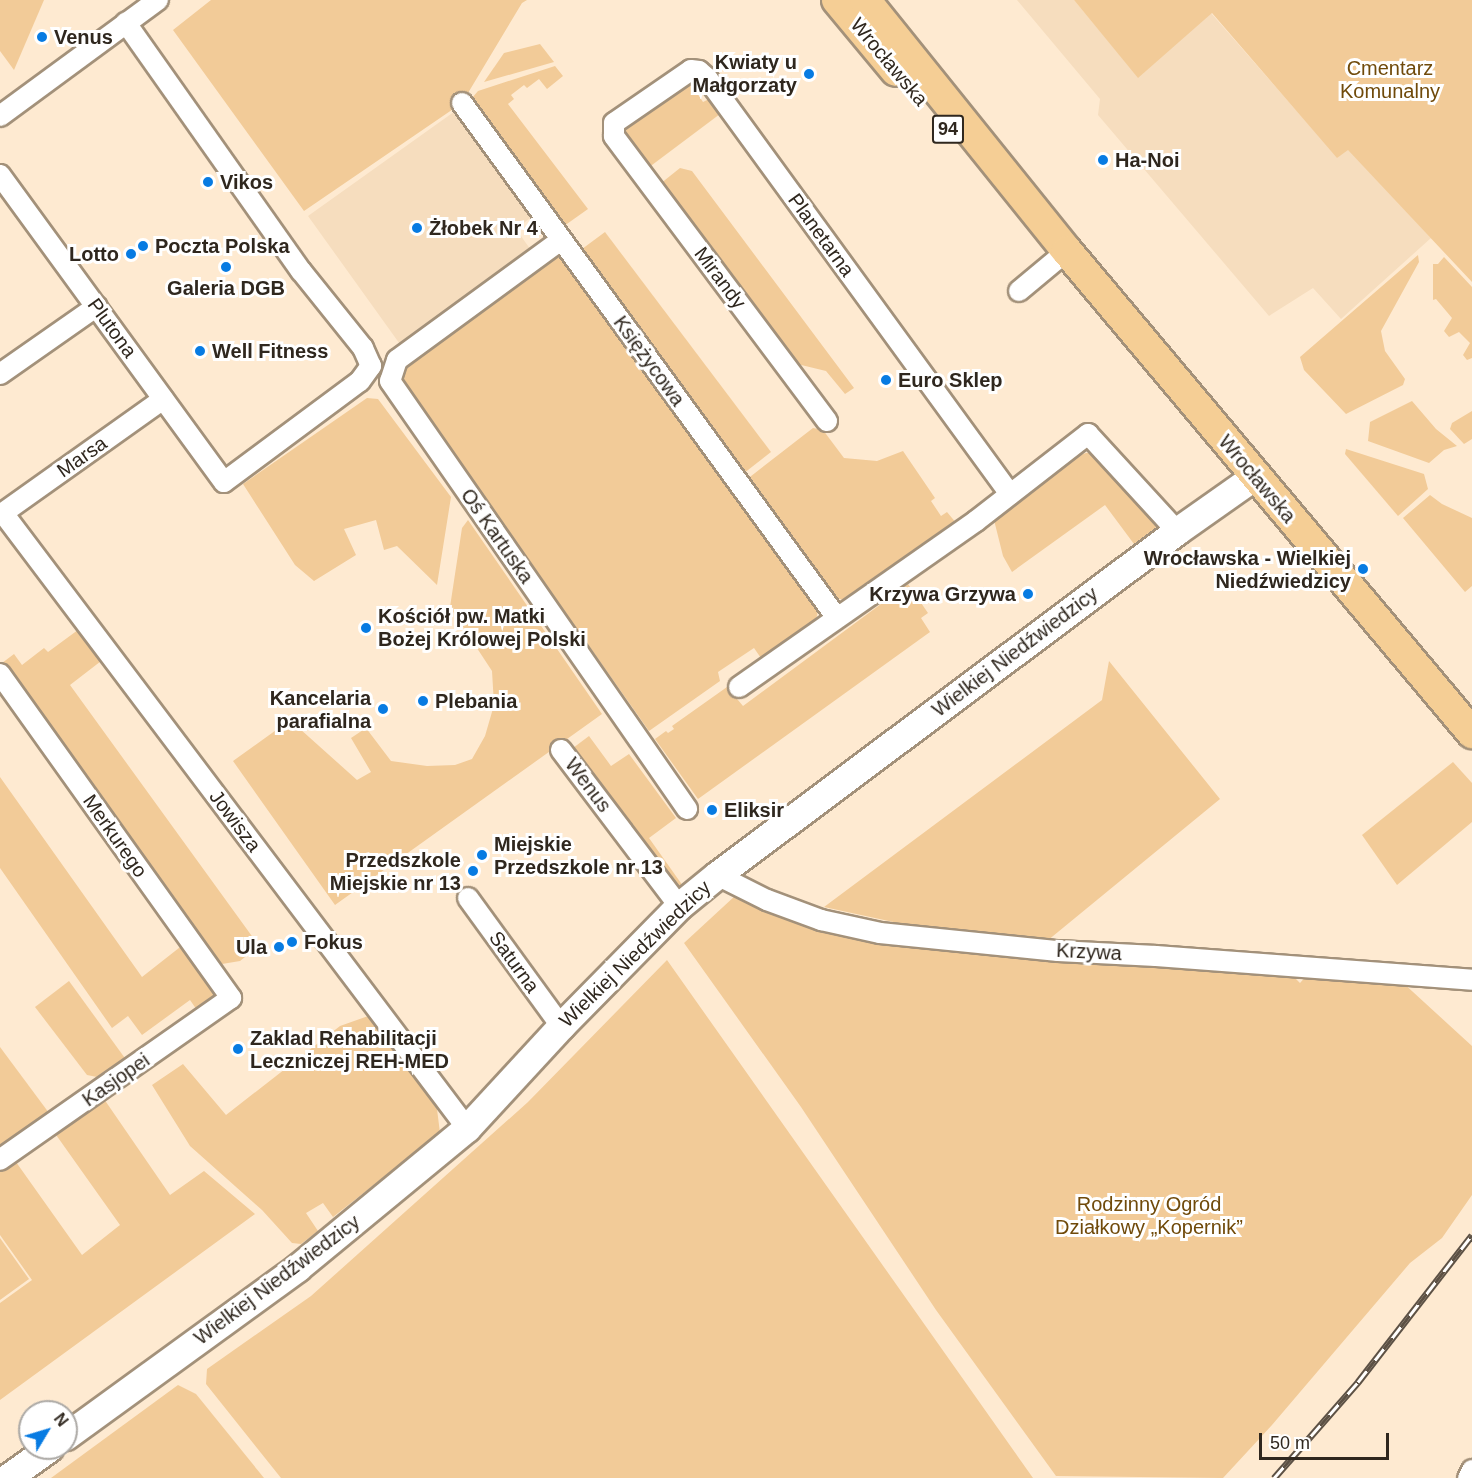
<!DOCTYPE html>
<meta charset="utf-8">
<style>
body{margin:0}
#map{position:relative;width:1472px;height:1478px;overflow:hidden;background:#feead1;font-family:Arial,sans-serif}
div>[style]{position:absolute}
.built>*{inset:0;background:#f6ddbe}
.green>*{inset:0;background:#f2cb98}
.roads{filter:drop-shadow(2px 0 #a3917a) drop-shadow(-2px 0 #a3917a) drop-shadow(0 2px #a3917a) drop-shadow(0 -2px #a3917a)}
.street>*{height:20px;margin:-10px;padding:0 10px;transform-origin:10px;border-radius:10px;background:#fff}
.secondary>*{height:27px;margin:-13.5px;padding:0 13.5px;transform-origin:13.5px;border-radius:13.5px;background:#fff}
.primary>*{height:30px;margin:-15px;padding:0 15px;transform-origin:15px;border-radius:15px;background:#f5ce95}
.rail>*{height:7px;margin-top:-3.5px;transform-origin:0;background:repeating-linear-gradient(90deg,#fff 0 14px,#5c5145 0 28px);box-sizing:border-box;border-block:2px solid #5c5145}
.dots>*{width:16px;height:16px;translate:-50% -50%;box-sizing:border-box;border:3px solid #fff;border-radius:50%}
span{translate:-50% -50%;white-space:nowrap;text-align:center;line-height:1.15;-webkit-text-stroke:6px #fff;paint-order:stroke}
.shield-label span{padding:2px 4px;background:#fff;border:2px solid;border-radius:4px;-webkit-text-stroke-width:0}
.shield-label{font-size:18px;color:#2f271e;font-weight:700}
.poi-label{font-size:20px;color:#2f271e;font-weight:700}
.left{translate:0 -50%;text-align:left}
.right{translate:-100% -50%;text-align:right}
.street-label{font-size:20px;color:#2f271e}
.park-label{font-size:20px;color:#704a0a}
.north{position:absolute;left:18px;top:1400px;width:60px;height:60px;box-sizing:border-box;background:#fff;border:2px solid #aca9a5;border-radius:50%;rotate:52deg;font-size:16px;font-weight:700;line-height:24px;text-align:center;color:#2f271e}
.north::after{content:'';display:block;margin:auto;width:21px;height:27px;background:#077be2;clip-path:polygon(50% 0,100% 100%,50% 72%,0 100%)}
.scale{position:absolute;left:1259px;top:1433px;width:130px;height:27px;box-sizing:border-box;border:3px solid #2f271e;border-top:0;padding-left:8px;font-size:18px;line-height:21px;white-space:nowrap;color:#2f271e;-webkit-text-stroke:4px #fff;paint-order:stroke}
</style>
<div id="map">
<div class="built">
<i style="clip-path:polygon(1017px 0,1074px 0,1138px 77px,1211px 13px,1337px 157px,1348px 149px,1431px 238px,1341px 319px,1313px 288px,1269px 316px,1098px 115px,1100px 99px)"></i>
<i style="clip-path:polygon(458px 109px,534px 215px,516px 229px,533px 253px,402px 347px,308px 216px)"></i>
</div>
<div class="green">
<i style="clip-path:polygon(0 0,44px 0,14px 70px,0 51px)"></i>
<i style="clip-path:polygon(211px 0,527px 0,522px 3px,462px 103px,304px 211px,173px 30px)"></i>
<i style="clip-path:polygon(1074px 0,1472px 0,1472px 282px,1348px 150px,1337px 158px,1212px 13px,1138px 78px)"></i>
<i style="clip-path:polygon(540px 44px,554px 62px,484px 82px,504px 53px)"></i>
<i style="clip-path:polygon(555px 66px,563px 76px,547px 89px,539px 79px,527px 88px,524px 85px,511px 95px,514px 99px,508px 104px,588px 209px,564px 226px,471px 107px,472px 98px,478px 91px)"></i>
<i style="clip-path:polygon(691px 77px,701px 86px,695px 90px,703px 102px,709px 99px,720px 114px,648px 168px,624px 134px,626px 122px)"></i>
<i style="clip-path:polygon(680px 168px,692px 171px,854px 388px,845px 394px,826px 371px,793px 363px,660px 184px)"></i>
<i style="clip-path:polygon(605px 232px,771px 452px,739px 477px,578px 252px)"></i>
<i style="clip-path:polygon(559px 252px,818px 610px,815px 626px,763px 661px,754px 648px,718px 672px,720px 681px,649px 731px,400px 378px,401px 366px)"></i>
<i style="clip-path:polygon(1418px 255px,1419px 262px,1381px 331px,1385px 351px,1405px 379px,1403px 385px,1346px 414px,1304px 370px,1300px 357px)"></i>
<i style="clip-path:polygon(1444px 257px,1472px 287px,1472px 358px,1467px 360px,1463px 355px,1470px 343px,1459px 332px,1449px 337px,1444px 331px,1452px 318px,1436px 299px,1433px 300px,1433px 264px,1438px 264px)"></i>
<i style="clip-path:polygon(367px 398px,378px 399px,451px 497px,437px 585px,397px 546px,384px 550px,376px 520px,344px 529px,356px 555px,314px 581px,295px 565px,243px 484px)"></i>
<i style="clip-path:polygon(1412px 401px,1436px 429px,1457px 446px,1444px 450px,1429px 463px,1368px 441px,1370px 422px)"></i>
<i style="clip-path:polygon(1472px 411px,1472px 439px,1464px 444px,1450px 429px,1452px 423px)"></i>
<i style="clip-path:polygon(813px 428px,823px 430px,844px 458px,877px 461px,903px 451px,935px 498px,931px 501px,941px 516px,947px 512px,957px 524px,846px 600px,834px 598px,746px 480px)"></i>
<i style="clip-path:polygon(1346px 449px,1424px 474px,1428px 489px,1398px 516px,1345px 454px)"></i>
<i style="clip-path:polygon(1086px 453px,1097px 453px,1158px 522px,1158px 526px,1134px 544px,1105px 505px,1012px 572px,1003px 556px,994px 520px,1075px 457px)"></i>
<i style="clip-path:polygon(1430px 495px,1442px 504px,1472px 518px,1472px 586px,1465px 592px,1403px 518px)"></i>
<i style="clip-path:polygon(468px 520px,602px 714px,335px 905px,233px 761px,290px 720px,357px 780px,371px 772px,351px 738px,366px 728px,391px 761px,427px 766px,455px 765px,472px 759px,485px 736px,494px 705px,492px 671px,450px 607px,462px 528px)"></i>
<i style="clip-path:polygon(908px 584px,928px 613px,921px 618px,930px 632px,698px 799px,655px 739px,666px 731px,668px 733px,674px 729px,672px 726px,727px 687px,743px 706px)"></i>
<i style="clip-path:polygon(82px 627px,105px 658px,70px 685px,259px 946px,240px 961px,216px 965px,2px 663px,14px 654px,22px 665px,44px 648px,48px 652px)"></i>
<i style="clip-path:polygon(1109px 661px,1220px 799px,1047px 941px,935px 931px,824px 907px,1102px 700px)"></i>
<i style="clip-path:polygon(589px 736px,611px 766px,629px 754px,676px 818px,649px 838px,683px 886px,673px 894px,569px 751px)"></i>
<i style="clip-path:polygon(1453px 762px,1472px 783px,1472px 822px,1397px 885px,1362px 835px)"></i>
<i style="clip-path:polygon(0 777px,142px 977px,184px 944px,215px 990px,214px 999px,199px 1013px,190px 1000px,142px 1035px,128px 1016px,112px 1028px,0 868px)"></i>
<i style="clip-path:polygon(736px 895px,835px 929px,1289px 972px,1300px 983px,1309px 973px,1401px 981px,1472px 1046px,1472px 1195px,1442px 1238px,1410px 1263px,1272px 1425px,1223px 1478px,1056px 1476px,936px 1310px,801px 1107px,684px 943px)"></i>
<i style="clip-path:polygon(667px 960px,1033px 1478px,281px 1478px,206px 1384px,207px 1369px,311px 1296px,528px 1102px)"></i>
<i style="clip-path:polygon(69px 981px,127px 1061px,102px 1078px,87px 1075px,35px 1007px)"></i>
<i style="clip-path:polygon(371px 1015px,437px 1109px,440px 1133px,333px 1217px,323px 1203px,306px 1213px,318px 1231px,301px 1244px,292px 1243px,262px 1210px,190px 1146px,152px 1085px,183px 1064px,226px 1115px,340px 1026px)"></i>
<i style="clip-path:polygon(0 1047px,49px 1113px,37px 1125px,0 1151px)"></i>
<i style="clip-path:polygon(104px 1099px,170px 1195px,204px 1171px,255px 1214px,0 1400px,0 1303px,32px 1280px,0 1235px,0 1172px,16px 1162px,82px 1255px,120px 1225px,54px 1132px)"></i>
<i style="clip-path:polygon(0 1238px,29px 1279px,0 1300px)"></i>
<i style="clip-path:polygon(178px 1385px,196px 1394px,264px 1478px,51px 1478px)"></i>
</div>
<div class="roads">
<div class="street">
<i style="left:462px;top:103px;width:637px;rotate:53.94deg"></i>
<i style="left:0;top:116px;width:196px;rotate:-36.3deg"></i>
<i style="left:0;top:175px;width:380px;rotate:53.9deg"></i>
<i style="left:224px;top:482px;width:169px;rotate:-36.6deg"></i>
<i style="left:360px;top:381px;width:19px;rotate:-54deg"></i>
<i style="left:371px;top:366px;width:20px;rotate:-114deg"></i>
<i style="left:363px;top:348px;width:99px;rotate:-128.8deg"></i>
<i style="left:301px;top:271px;width:304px;rotate:-125.2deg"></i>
<i style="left:561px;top:240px;width:203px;rotate:143.8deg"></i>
<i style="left:397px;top:360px;width:22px;rotate:108deg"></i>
<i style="left:390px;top:381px;width:521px;rotate:55.24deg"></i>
<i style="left:1019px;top:291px;width:62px;rotate:-39.8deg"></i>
<i style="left:0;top:374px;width:118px;rotate:-35deg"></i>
<i style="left:827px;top:421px;width:356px;rotate:-126.8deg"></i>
<i style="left:614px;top:136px;width:13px;rotate:-90deg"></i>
<i style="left:614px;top:123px;width:93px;rotate:-34.5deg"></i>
<i style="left:691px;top:70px;width:8px;rotate:7deg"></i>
<i style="left:699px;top:71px;width:11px;rotate:41deg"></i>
<i style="left:707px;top:78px;width:515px;rotate:53.93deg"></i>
<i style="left:3px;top:513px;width:770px;rotate:52.97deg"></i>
<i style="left:0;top:515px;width:200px;rotate:-35.4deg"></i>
<i style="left:0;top:674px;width:398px;rotate:54.5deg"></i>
<i style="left:231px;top:998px;width:282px;rotate:145deg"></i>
<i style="left:739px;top:687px;width:289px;rotate:-35deg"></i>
<i style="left:976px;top:521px;width:142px;rotate:-37.8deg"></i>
<i style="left:1088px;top:434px;width:132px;rotate:47.5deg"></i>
<i style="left:561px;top:750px;width:196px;rotate:52.9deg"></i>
<i style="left:717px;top:875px;width:56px;rotate:26.6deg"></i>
<i style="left:767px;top:900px;width:58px;rotate:20.3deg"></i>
<i style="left:821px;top:920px;width:60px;rotate:12.4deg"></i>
<i style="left:880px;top:933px;width:179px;rotate:5.8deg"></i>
<i style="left:1058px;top:951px;width:98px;rotate:2.9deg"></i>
<i style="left:1156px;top:956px;width:317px;rotate:4.3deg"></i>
<i style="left:468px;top:898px;width:158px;rotate:54deg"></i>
<i style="left:1468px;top:1478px;width:9px;rotate:-63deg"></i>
</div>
<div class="secondary">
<i style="left:66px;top:1436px;width:286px;rotate:-36deg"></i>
<i style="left:297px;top:1268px;width:220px;rotate:-39.5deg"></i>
<i style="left:467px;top:1128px;width:139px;rotate:-47.3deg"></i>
<i style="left:561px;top:1026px;width:168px;rotate:-45.5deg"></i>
<i style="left:679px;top:906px;width:49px;rotate:-39.2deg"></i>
<i style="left:717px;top:875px;width:574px;rotate:-36.79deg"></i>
<i style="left:1177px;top:531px;width:95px;rotate:-35.2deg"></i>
<i style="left:7px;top:1478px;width:52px;rotate:-35.5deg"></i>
</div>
<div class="primary">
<i style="left:837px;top:0;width:92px;rotate:50.3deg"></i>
<i style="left:865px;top:0;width:322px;rotate:51.2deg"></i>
<i style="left:1067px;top:251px;width:630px;rotate:49.96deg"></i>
</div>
</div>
<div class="rail">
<i style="left:1274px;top:1478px;width:128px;rotate:-48.8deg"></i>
<i style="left:1358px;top:1382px;width:186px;rotate:-52.2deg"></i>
</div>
<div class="dots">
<i style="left:42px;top:37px;background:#077be2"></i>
<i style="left:809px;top:74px;background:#077be2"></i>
<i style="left:1103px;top:160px;background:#077be2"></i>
<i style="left:208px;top:182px;background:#077be2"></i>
<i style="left:417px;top:228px;background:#077be2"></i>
<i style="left:143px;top:246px;background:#077be2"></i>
<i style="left:131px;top:254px;background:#077be2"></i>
<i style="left:226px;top:267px;background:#077be2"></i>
<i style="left:200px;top:351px;background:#077be2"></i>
<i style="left:886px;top:380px;background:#077be2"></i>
<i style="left:1363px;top:569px;background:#077be2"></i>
<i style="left:1028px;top:594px;background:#077be2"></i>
<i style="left:366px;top:628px;background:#077be2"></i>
<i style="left:423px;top:701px;background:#077be2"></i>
<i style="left:383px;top:709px;background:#077be2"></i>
<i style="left:712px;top:810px;background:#077be2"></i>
<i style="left:482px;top:855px;background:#077be2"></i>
<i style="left:473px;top:871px;background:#077be2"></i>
<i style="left:292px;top:942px;background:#077be2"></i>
<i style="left:279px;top:947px;background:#077be2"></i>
<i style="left:238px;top:1049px;background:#077be2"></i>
</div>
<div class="shield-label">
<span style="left:948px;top:129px">94</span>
</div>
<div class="poi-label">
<span class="left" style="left:54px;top:37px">Venus</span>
<span class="right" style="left:797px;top:74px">Kwiaty u<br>Małgorzaty</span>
<span class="left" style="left:1115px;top:160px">Ha-Noi</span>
<span class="left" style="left:220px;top:182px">Vikos</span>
<span class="left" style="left:429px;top:228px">Żłobek Nr 4</span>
<span class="left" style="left:155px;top:246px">Poczta Polska</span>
<span class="right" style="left:119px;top:254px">Lotto</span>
<span style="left:226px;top:288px">Galeria DGB</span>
<span class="left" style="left:212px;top:351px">Well Fitness</span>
<span class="left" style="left:898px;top:380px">Euro Sklep</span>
<span class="right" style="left:1351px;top:570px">Wrocławska - Wielkiej<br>Niedźwiedzicy</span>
<span class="right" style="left:1016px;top:594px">Krzywa Grzywa</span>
<span class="left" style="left:378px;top:628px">Kościół pw. Matki<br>Bożej Królowej Polski</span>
<span class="right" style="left:371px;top:710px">Kancelaria<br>parafialna</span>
<span class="left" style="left:435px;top:701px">Plebania</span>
<span class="left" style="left:724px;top:810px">Eliksir</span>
<span class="left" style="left:494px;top:856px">Miejskie<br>Przedszkole nr 13</span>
<span class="right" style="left:461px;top:872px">Przedszkole<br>Miejskie nr 13</span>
<span class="left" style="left:304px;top:942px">Fokus</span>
<span class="right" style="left:267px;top:947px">Ula</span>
<span class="left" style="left:250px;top:1050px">Zaklad Rehabilitacji<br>Leczniczej REH-MED</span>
</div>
<div class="street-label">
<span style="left:889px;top:62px;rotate:50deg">Wrocławska</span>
<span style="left:821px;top:235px;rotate:54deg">Planetarna</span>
<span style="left:720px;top:278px;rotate:53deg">Mirandy</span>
<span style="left:112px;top:328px;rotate:54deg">Plutona</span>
<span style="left:649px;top:361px;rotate:54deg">Księżycowa</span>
<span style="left:82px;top:457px;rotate:-35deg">Marsa</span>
<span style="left:1257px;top:479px;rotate:50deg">Wrocławska</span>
<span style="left:497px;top:536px;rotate:55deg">Oś Kartuska</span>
<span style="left:1015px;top:652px;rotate:-37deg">Wielkiej Niedźwiedzicy</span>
<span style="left:588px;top:785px;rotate:53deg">Wenus</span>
<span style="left:235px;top:821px;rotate:53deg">Jowisza</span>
<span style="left:115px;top:836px;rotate:55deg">Merkurego</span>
<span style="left:1089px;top:952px;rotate:3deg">Krzywa</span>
<span style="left:635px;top:954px;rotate:-44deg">Wielkiej Niedźwiedzicy</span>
<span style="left:514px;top:962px;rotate:54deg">Saturna</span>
<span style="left:116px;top:1080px;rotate:-35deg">Kasjopei</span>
<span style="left:277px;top:1280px;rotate:-37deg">Wielkiej Niedźwiedzicy</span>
</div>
<div class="park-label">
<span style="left:1390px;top:80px">Cmentarz<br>Komunalny</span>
<span style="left:1149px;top:1216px">Rodzinny Ogród<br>Działkowy „Kopernik”</span>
</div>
<div class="north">N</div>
<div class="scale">50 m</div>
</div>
